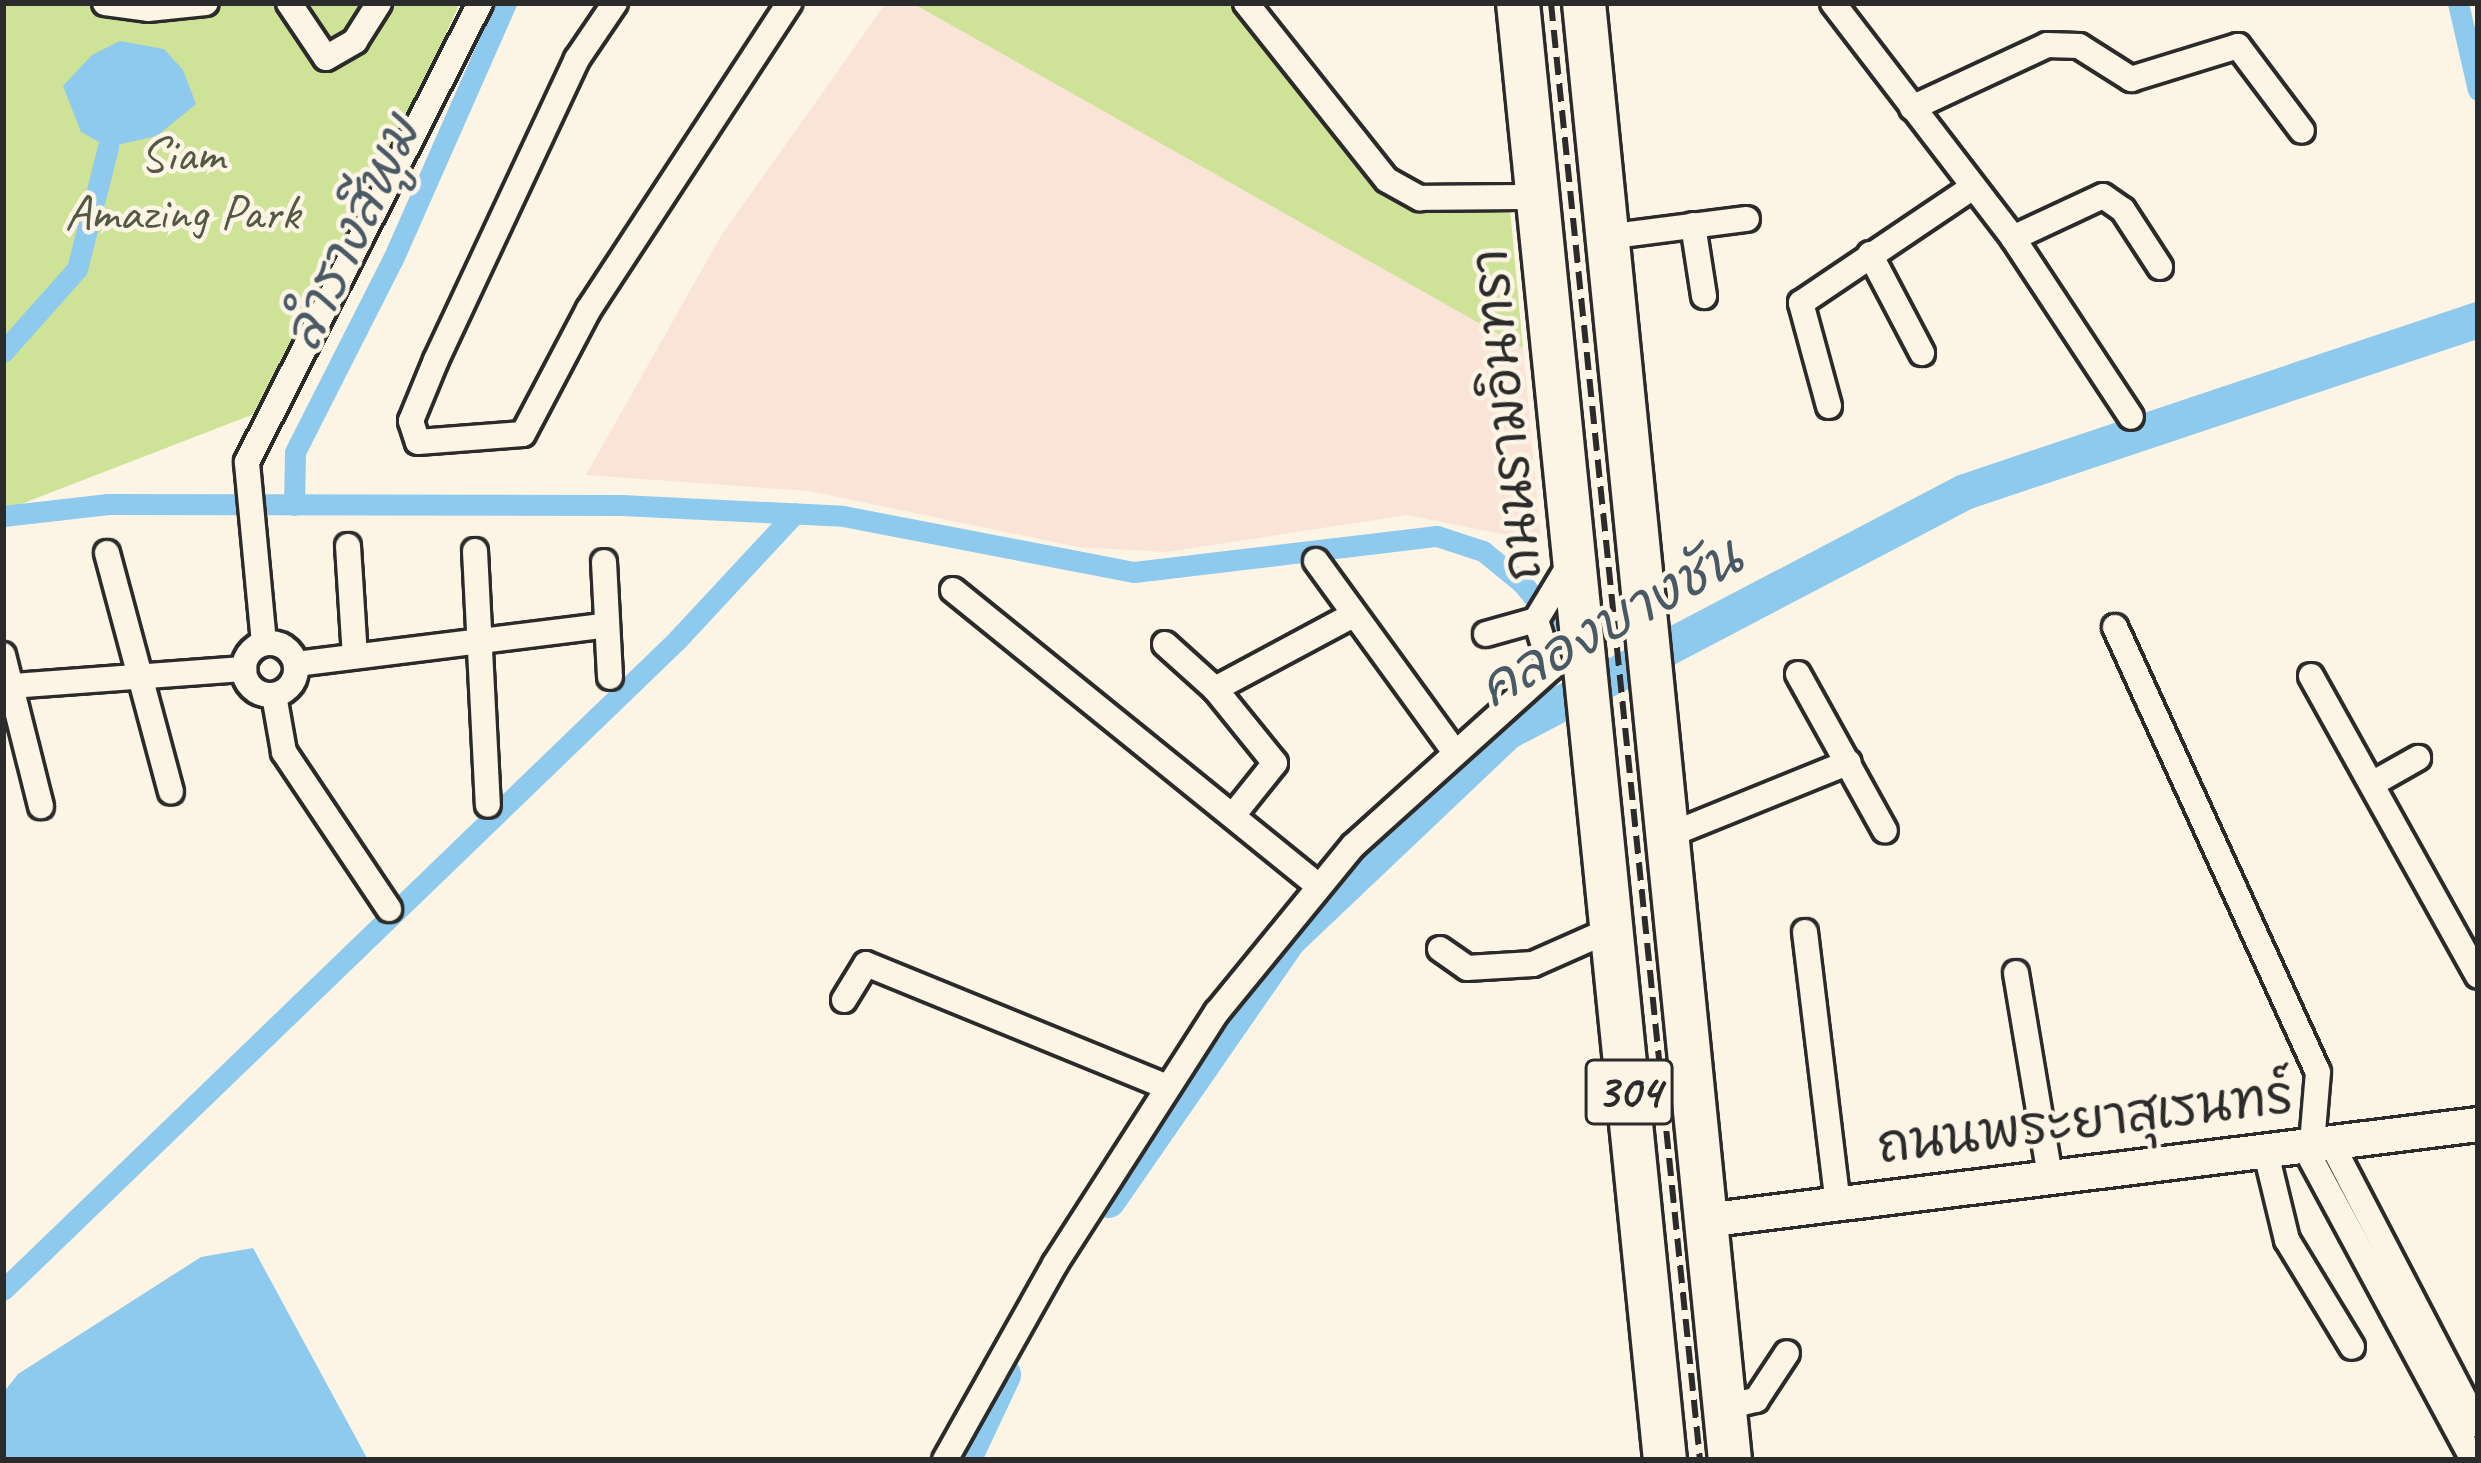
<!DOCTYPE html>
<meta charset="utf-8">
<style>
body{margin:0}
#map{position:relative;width:2481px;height:1463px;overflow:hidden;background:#fcf5e5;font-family:Caveat,"Playpen Sans Thai",sans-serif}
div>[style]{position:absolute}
.built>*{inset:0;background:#fae3d7}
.green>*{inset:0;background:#cee398}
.water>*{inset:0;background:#8ec9ee}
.canal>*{height:21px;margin:-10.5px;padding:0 10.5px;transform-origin:10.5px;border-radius:10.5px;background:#8ec9ee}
.river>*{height:36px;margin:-18px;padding:0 18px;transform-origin:18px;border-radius:18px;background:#8ec9ee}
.roads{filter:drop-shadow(3px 0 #2b2b2b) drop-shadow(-3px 0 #2b2b2b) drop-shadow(0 3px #2b2b2b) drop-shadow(0 -3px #2b2b2b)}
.street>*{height:24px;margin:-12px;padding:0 12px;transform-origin:12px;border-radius:12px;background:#fcf5e5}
.street>.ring{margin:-12px;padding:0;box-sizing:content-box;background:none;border:24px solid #fcf5e5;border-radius:50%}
.secondary>*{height:33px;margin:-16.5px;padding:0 16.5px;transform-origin:16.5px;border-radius:16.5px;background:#fcf5e5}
.highway>*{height:42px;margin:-21px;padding:0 21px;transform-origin:21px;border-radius:21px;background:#fcf5e5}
.rail>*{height:6px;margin-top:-3px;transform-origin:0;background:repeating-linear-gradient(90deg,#2b2b2b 0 18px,transparent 0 27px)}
span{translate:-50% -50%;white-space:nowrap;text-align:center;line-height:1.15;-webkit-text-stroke:9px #fcf5e5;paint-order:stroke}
.shield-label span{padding:3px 9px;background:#fcf5e5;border:3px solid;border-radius:9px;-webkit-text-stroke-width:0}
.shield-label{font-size:48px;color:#2b2b2b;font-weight:700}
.park-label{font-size:51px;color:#545946}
.street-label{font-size:51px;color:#2b2b2b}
.water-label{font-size:54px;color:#495a66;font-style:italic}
.frame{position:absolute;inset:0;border:6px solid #2b2b2b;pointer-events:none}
</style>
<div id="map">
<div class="built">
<i style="clip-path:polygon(886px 3px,912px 3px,1523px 348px,1541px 542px,1407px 515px,1167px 552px,1078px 547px,809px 491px,586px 475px,721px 236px)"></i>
</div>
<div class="green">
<i style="clip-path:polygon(3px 3px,460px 3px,275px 406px,3px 511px)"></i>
<i style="clip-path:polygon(912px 3px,1230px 3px,1388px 196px,1437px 212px,1510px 209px,1523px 348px)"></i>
</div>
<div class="water">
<i style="clip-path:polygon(120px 41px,164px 49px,183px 70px,196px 104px,157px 136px,108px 147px,81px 132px,63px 86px,92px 55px)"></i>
<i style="clip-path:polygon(253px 1248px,368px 1460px,3px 1460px,3px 1393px,18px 1374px,201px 1257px)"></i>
</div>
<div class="canal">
<i style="left:2458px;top:3px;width:89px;rotate:77.1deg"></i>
<i style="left:3px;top:352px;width:111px;rotate:-48.3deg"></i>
<i style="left:77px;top:269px;width:126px;rotate:-75.7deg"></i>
<i style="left:294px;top:505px;width:53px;rotate:-88.9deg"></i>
<i style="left:295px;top:452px;width:216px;rotate:-63.1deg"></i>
<i style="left:393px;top:259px;width:280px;rotate:-66.2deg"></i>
<i style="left:3px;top:516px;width:106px;rotate:-6.5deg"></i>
<i style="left:108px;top:504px;width:513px;rotate:0.11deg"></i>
<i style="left:621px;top:505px;width:222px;rotate:2.8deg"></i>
<i style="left:843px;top:516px;width:296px;rotate:10.9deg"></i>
<i style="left:1134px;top:572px;width:305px;rotate:-6.8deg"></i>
<i style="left:1437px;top:536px;width:48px;rotate:18.1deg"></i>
<i style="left:1483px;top:551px;width:50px;rotate:39.4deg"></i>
<i style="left:1522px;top:583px;width:55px;rotate:50.2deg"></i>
<i style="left:1557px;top:625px;width:43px;rotate:73.7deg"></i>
<i style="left:3px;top:1290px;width:936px;rotate:-43.96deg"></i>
<i style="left:677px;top:640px;width:173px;rotate:-47.1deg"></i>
</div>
<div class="river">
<i style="left:1108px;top:1200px;width:316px;rotate:-55.3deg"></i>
<i style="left:1288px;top:940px;width:302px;rotate:-43.5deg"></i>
<i style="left:1507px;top:732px;width:517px;rotate:-27.66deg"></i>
<i style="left:1965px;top:492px;width:541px;rotate:-18.54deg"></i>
<i style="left:963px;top:1460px;width:94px;rotate:-64.8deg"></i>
</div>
<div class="roads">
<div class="street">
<i style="left:105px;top:3px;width:43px;rotate:7.9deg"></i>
<i style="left:148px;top:9px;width:58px;rotate:-5.9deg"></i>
<i style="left:289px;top:3px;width:66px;rotate:56.1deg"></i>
<i style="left:326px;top:58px;width:34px;rotate:-30deg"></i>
<i style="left:355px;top:41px;width:45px;rotate:-57.7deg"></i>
<i style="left:615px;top:3px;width:68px;rotate:124.2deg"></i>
<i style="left:577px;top:59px;width:332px;rotate:115.1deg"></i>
<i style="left:436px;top:360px;width:66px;rotate:112.3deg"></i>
<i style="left:411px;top:421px;width:22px;rotate:72deg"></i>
<i style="left:418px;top:442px;width:105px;rotate:-4.4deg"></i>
<i style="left:523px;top:434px;width:141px;rotate:-62.2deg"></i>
<i style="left:589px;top:309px;width:366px;rotate:-56.8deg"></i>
<i style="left:1246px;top:3px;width:226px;rotate:51.5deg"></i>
<i style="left:1387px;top:180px;width:38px;rotate:29deg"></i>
<i style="left:1420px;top:198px;width:118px;rotate:-0.5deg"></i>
<i style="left:1833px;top:3px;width:296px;rotate:52.5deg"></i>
<i style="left:2013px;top:238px;width:214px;rotate:56.6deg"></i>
<i style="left:1912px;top:108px;width:149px;rotate:-25deg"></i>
<i style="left:2047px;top:45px;width:32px;rotate:2deg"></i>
<i style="left:2079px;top:46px;width:62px;rotate:32.4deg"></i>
<i style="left:2131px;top:79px;width:112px;rotate:-17.1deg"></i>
<i style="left:2238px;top:46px;width:106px;rotate:53deg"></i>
<i style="left:1693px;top:225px;width:72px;rotate:81.2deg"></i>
<i style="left:1606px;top:237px;width:142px;rotate:-7.3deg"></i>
<i style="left:2013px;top:238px;width:99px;rotate:-25deg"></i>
<i style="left:2103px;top:196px;width:24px;rotate:35deg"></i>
<i style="left:2123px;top:210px;width:68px;rotate:57deg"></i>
<i style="left:1870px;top:254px;width:112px;rotate:62.3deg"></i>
<i style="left:1829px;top:406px;width:107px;rotate:-105.2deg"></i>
<i style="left:1801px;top:303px;width:207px;rotate:-34deg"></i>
<i style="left:348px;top:546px;width:110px;rotate:86.4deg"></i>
<i style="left:475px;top:551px;width:254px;rotate:87.1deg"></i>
<i style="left:107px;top:553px;width:247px;rotate:75deg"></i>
<i style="left:1316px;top:561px;width:236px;rotate:54deg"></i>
<i style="left:604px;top:562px;width:115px;rotate:87deg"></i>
<i style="left:953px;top:590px;width:471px;rotate:39deg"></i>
<i style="left:2115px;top:627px;width:489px;rotate:65.5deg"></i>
<i style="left:2318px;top:1072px;width:71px;rotate:94.8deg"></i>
<i style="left:1486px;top:634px;width:52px;rotate:-15.6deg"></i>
<i class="ring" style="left:244px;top:643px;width:28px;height:28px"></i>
<i style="left:264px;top:643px;width:182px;rotate:-95.4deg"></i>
<i style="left:247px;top:462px;width:515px;rotate:-63.09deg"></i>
<i style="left:1165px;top:644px;width:67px;rotate:42deg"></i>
<i style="left:1215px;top:689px;width:157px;rotate:-28.2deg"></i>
<i style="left:3px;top:655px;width:156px;rotate:75.9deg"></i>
<i style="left:296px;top:664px;width:313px;rotate:-7.1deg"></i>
<i style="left:1798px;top:674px;width:179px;rotate:61deg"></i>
<i style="left:2311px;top:676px;width:343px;rotate:60.9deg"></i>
<i style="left:12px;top:686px;width:233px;rotate:-4.2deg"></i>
<i style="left:1215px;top:689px;width:95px;rotate:51deg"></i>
<i style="left:1275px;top:763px;width:65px;rotate:128.8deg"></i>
<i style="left:274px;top:695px;width:58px;rotate:80deg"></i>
<i style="left:284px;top:752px;width:189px;rotate:56.2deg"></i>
<i style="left:2372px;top:784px;width:53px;rotate:-29.5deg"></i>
<i style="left:1667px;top:836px;width:196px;rotate:-22.1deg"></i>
<i style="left:1805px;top:932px;width:273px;rotate:83.1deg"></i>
<i style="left:1440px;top:949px;width:33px;rotate:35deg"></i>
<i style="left:1467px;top:968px;width:66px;rotate:-3.5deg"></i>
<i style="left:1533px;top:964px;width:86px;rotate:-23.9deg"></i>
<i style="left:2016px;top:973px;width:207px;rotate:80.5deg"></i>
<i style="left:844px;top:1000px;width:42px;rotate:-58.6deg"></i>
<i style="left:866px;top:964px;width:325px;rotate:22.2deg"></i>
<i style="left:2330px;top:1141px;width:320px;rotate:62.5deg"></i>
<i style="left:2303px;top:1144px;width:359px;rotate:61.7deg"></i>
<i style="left:2265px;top:1149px;width:94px;rotate:76.4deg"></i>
<i style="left:2287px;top:1240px;width:125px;rotate:58.7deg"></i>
<i style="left:1725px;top:1407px;width:32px;rotate:-13deg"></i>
<i style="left:1756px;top:1400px;width:56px;rotate:-56.6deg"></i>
<i style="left:945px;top:1460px;width:225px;rotate:-60.7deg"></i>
<i style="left:1055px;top:1264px;width:300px;rotate:-57.3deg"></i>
<i style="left:1217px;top:1012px;width:215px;rotate:-50.7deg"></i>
<i style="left:1353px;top:846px;width:266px;rotate:-42deg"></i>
<i style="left:1551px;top:668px;width:50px;rotate:-107.4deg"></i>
<i style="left:1536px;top:620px;width:68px;rotate:-58.9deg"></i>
</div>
<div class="secondary">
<i style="left:1704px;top:1220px;width:780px;rotate:-7.07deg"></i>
</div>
<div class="highway">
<i style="left:1518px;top:3px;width:1464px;rotate:84.24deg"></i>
<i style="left:1584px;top:3px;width:1464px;rotate:84.28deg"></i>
</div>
</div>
<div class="rail">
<i style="left:1551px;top:3px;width:1465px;rotate:84.16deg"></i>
</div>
<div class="shield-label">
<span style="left:1629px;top:1092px">304</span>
</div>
<div class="park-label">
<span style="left:182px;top:183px">Siam<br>Amazing Park</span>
</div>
<div class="street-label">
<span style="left:1506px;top:415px;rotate:-96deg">ถนนรามอินทรา</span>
<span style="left:2085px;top:1120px;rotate:-7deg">ถนนพระยาสุเรนทร์</span>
</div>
<div class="water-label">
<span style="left:351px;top:233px;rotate:-65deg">ลำรางสีพูม</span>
<span style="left:1610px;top:622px;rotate:-29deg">คลองบางชัน</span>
</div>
<div class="frame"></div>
</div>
